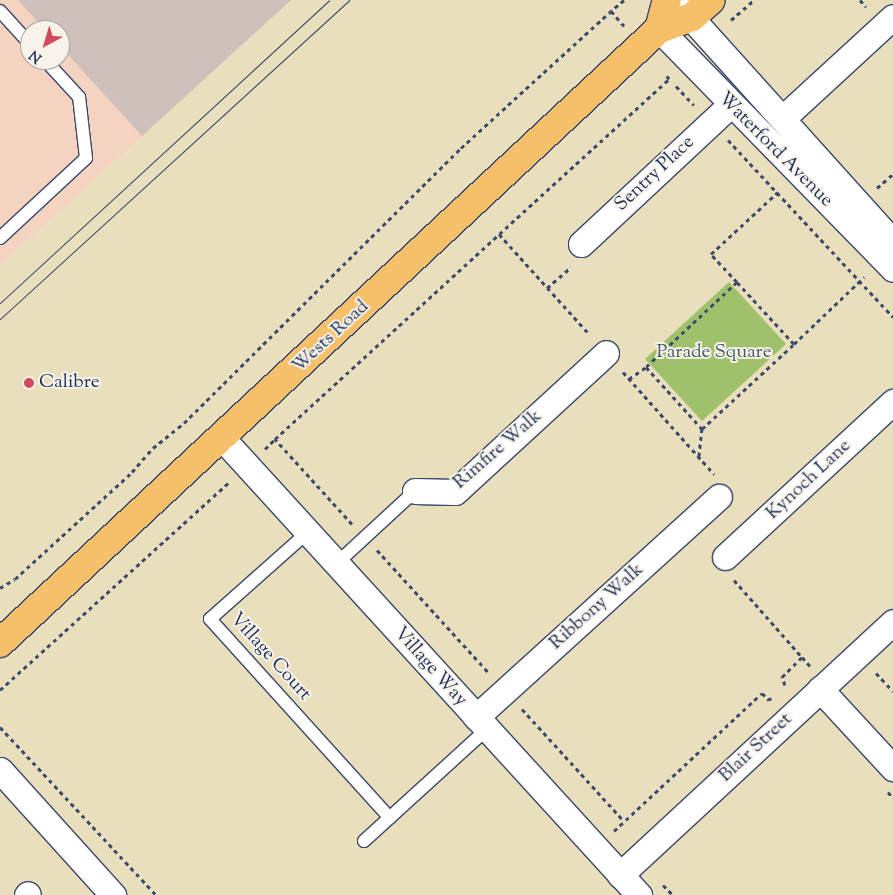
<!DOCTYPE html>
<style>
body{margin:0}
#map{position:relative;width:893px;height:895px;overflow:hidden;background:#eadfbc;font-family:"Sorts Mill Goudy",serif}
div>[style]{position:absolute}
.built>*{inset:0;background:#f4d3c0}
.industrial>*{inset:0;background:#d0c0bc}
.green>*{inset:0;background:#9fc16b}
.path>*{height:3px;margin-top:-1.5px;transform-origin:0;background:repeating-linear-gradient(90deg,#3a496c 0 4px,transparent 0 8px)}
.roads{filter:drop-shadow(1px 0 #3a496c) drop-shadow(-1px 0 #3a496c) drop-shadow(0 1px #3a496c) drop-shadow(0 -1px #3a496c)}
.lane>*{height:12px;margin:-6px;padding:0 6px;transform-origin:6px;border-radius:6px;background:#fff}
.street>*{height:25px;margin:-12.5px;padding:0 12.5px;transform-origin:12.5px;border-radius:12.5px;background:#fff}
.primary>*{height:28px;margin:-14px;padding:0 14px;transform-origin:14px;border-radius:14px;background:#f6c06b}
.tram>*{height:1px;margin:-0.5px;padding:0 0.5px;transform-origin:0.5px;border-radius:0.5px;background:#1b2f5e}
.dots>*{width:14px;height:14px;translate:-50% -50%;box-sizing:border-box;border:2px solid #f7f3e8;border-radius:50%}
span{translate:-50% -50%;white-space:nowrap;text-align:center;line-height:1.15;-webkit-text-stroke:4px #f7f3e8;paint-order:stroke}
.street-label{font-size:19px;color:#1b2f5e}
.park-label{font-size:19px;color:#435b62}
.poi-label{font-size:19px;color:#1b2f5e}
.left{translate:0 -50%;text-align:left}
.north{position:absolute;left:20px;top:20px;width:50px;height:50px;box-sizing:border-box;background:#f7f3e8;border:1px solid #9fa5b1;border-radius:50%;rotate:219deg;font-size:14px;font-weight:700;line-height:20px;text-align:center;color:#1b2f5e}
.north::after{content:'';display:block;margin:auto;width:18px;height:22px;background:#d1495b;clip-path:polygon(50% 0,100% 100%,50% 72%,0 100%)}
</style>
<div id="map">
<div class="built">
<i style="clip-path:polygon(0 0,18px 0,45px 30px,30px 30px,30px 60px,60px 60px,60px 46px,142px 136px,0 265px)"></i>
</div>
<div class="industrial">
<i style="clip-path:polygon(18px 0,291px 0,142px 136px,60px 46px,60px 30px,45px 30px)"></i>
</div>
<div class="green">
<i style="clip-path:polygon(729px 282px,786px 344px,702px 421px,645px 359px)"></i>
</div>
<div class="path">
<i style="left:624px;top:0;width:17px;rotate:140deg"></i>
<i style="left:611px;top:11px;width:20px;rotate:49deg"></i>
<i style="left:860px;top:0;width:9px;rotate:49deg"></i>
<i style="left:731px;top:20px;width:30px;rotate:-41deg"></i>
<i style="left:676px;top:86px;width:26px;rotate:47deg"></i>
<i style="left:728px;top:140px;width:242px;rotate:47deg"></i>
<i style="left:877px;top:188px;width:21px;rotate:-41deg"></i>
<i style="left:499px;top:234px;width:135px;rotate:48deg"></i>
<i style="left:737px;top:282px;width:38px;rotate:-133deg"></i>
<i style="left:711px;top:254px;width:91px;rotate:-42.8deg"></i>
<i style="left:547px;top:288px;width:32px;rotate:-41deg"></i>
<i style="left:794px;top:344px;width:84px;rotate:-132.6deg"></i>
<i style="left:737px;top:282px;width:125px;rotate:137deg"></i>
<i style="left:646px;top:367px;width:84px;rotate:47.9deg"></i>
<i style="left:702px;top:429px;width:125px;rotate:-42.7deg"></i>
<i style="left:794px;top:344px;width:97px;rotate:-43.7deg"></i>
<i style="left:623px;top:372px;width:137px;rotate:48.3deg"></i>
<i style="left:629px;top:379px;width:21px;rotate:-35deg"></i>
<i style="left:265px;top:449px;width:14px;rotate:-45deg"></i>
<i style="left:699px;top:456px;width:27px;rotate:-84deg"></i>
<i style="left:352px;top:524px;width:115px;rotate:-132.2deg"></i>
<i style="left:275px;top:439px;width:534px;rotate:-42.42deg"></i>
<i style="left:669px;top:79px;width:4px;rotate:-124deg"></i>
<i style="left:377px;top:550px;width:166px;rotate:47.7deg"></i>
<i style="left:734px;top:580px;width:103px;rotate:48.6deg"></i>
<i style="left:0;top:588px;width:17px;rotate:-31deg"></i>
<i style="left:15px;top:579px;width:159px;rotate:-42.4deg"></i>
<i style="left:132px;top:472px;width:32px;rotate:-49deg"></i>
<i style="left:153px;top:448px;width:40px;rotate:-39deg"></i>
<i style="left:184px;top:423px;width:390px;rotate:-44.8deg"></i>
<i style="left:461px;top:148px;width:203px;rotate:-42.4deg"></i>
<i style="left:876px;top:673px;width:25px;rotate:47deg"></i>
<i style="left:785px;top:685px;width:9px;rotate:-111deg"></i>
<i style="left:782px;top:677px;width:28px;rotate:-45deg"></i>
<i style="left:802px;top:657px;width:12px;rotate:48deg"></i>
<i style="left:0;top:690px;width:309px;rotate:-42.2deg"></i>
<i style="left:522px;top:709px;width:151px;rotate:47.7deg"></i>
<i style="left:0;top:727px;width:229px;rotate:47.1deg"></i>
<i style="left:888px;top:792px;width:8px;rotate:50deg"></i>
<i style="left:614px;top:831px;width:202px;rotate:-43deg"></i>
<i style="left:762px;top:693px;width:10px;rotate:45deg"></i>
<i style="left:769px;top:700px;width:3px;rotate:-45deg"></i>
<i style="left:663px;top:885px;width:14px;rotate:45deg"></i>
</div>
<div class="roads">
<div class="lane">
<i style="left:0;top:11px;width:45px;rotate:47.7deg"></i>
<i style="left:0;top:238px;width:117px;rotate:-42.9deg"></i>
<i style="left:86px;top:158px;width:61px;rotate:-96.5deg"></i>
<i style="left:79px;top:97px;width:50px;rotate:-132.6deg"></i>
<i style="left:308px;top:532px;width:131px;rotate:138.4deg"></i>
<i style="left:210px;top:619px;width:268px;rotate:47.9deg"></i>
<i style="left:336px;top:564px;width:108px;rotate:-42.7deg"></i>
<i style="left:364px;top:841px;width:166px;rotate:-42.3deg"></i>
</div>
<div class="street">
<i style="left:675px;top:0;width:326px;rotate:48deg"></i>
<i style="left:659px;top:29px;width:335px;rotate:45.7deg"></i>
<i style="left:783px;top:118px;width:149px;rotate:-42.6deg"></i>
<i style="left:581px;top:244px;width:204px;rotate:-43deg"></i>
<i style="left:222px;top:438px;width:619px;rotate:47.62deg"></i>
<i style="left:415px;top:491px;width:40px;rotate:1.4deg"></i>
<i style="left:455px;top:492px;width:205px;rotate:-42.6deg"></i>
<i style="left:725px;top:557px;width:229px;rotate:-42.7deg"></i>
<i style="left:820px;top:689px;width:108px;rotate:47.3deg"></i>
<i style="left:476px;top:717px;width:328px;rotate:-42.2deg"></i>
<i style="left:0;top:770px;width:169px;rotate:47.9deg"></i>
<i style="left:620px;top:875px;width:372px;rotate:-42.8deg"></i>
<i style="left:27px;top:895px;width:1px;rotate:-45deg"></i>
</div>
<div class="primary">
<i style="left:659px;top:29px;width:30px;rotate:-75deg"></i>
<i style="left:0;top:643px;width:901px;rotate:-42.98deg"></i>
<i style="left:659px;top:29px;width:35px;rotate:-20deg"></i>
<i style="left:692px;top:17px;width:25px;rotate:-42deg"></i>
</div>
</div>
<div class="tram">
<i style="left:0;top:303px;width:447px;rotate:-42.6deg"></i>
<i style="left:0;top:319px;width:473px;rotate:-42.4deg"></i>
</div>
<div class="dots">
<i style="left:29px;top:383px;background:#d1495b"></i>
</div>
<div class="street-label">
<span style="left:775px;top:150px;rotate:45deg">Waterford Avenue</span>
<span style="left:655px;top:174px;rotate:-43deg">Sentry Place</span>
<span style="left:331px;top:337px;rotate:-43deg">Wests Road</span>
<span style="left:498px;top:450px;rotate:-41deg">Rimfire Walk</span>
<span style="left:809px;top:480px;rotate:-43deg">Kynoch Lane</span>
<span style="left:597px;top:607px;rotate:-42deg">Ribbony Walk</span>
<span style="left:270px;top:657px;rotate:48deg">Village Court</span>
<span style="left:430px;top:667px;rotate:48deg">Village Way</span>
<span style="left:756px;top:748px;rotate:-43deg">Blair Street</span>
</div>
<div class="park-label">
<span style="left:714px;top:353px">Parade Square</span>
</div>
<div class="poi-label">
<span class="left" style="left:39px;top:383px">Calibre</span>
</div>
<div class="north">N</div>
</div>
